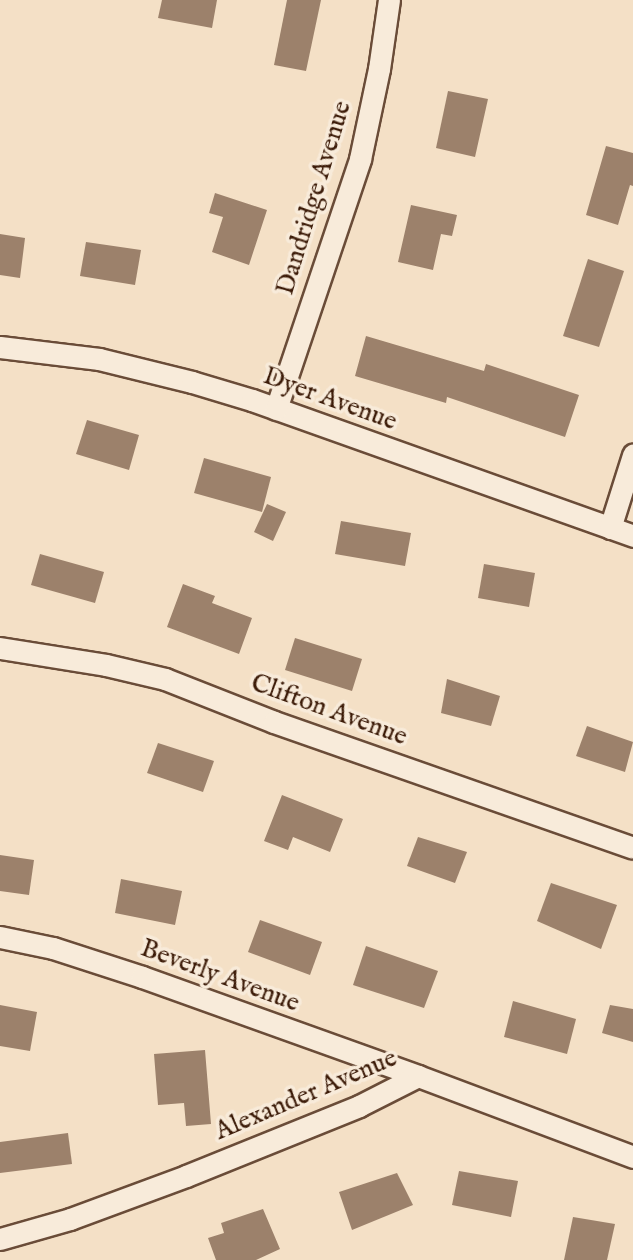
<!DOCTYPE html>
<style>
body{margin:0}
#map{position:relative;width:633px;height:1260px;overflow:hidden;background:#f4e0c6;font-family:"IM FELL English",serif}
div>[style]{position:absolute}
.building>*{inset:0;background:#9c816b}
.roads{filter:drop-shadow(2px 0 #6a4c38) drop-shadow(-2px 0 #6a4c38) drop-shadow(0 2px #6a4c38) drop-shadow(0 -2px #6a4c38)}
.street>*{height:21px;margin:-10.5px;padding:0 10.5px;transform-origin:10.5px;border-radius:10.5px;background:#f8ebda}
span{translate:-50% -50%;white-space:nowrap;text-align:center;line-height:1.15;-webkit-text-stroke:7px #f8ebda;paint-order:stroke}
.street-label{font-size:26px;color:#3c1b08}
</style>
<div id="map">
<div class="building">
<i style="clip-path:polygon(162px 0,217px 0,212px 28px,158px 18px)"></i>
<i style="clip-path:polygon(287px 0,321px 0,306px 71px,274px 65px)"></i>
<i style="clip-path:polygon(448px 91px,488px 99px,475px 157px,436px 148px)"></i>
<i style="clip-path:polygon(606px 146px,633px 153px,633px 186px,630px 185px,618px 225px,586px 215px)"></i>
<i style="clip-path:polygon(215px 193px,267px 210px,249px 265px,212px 252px,223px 217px,209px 213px)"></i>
<i style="clip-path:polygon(411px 205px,457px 215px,452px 236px,441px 234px,433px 270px,398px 262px)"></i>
<i style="clip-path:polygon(0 234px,25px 238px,20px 278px,0 275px)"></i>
<i style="clip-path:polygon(86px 242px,141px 250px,135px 285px,80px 276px)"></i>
<i style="clip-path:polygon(588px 259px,624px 271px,599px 347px,563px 336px)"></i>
<i style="clip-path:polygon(366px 336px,484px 371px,486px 364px,579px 395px,565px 437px,447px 397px,446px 403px,355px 376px)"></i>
<i style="clip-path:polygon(87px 420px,139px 435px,129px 470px,76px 454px)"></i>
<i style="clip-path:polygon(204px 458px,271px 477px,262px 512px,194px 493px)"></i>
<i style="clip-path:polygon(267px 504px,286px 512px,273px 541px,254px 532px)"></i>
<i style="clip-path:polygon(341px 521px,411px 533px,405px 566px,335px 554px)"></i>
<i style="clip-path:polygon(40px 554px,104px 572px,95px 603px,31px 585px)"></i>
<i style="clip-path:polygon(484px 564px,535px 573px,529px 607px,478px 598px)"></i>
<i style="clip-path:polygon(183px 584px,215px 596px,212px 603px,252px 618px,239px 654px,167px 627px)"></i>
<i style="clip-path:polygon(295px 638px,362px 659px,352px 691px,285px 670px)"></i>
<i style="clip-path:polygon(447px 679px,500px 696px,491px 726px,441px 713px)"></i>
<i style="clip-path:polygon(587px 726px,633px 742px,625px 772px,576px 756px)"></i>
<i style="clip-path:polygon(158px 743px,214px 761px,203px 792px,147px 773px)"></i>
<i style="clip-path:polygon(282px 795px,343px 819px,330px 852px,293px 837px,288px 850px,264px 841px)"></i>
<i style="clip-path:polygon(418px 837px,467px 852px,455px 883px,407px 866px)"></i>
<i style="clip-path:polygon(0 855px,34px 860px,29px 895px,0 891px)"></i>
<i style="clip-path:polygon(121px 879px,182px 891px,175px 925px,115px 913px)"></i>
<i style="clip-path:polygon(551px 883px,617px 905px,601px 949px,537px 921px)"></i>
<i style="clip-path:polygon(260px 920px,322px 942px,310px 975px,248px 952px)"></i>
<i style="clip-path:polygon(366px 946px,438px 971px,424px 1008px,353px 985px)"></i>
<i style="clip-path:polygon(513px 1001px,576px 1019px,567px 1054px,504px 1037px)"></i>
<i style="clip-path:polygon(0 1005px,37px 1012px,30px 1051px,0 1046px)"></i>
<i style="clip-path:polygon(610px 1005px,633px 1009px,633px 1042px,602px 1033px)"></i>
<i style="clip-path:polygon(205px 1050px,211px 1124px,186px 1126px,184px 1103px,158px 1105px,154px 1054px)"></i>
<i style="clip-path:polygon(68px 1133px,72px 1164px,0 1173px,0 1142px)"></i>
<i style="clip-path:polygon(459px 1171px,518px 1181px,511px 1217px,452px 1205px)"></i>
<i style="clip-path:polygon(397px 1173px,413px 1205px,352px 1230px,339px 1192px)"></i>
<i style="clip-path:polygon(263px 1209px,280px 1249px,256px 1260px,216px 1260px,208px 1238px,224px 1233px,221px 1223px)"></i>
<i style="clip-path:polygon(573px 1217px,615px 1224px,607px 1260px,564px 1260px)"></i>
</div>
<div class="roads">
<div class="street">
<i style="left:0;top:347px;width:100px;rotate:6.9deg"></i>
<i style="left:99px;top:359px;width:96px;rotate:13.9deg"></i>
<i style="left:192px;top:382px;width:63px;rotate:16.7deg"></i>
<i style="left:252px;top:400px;width:405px;rotate:19.6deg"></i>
<i style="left:276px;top:409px;width:264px;rotate:-71.4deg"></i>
<i style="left:360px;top:159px;width:92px;rotate:-78.1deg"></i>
<i style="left:379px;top:69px;width:70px;rotate:-81.8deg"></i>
<i style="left:610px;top:528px;width:77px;rotate:-72.5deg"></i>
<i style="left:0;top:648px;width:107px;rotate:9.1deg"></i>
<i style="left:106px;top:665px;width:61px;rotate:13.3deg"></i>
<i style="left:165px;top:679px;width:117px;rotate:21.5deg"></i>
<i style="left:274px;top:722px;width:380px;rotate:19.3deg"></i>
<i style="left:0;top:937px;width:54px;rotate:11.7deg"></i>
<i style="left:53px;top:948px;width:94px;rotate:18deg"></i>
<i style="left:142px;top:977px;width:293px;rotate:19.7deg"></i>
<i style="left:0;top:1239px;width:73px;rotate:-15.9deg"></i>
<i style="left:70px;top:1219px;width:124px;rotate:-20.3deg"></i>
<i style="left:186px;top:1176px;width:187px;rotate:-22deg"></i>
<i style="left:359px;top:1106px;width:66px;rotate:-27deg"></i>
<i style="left:418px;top:1076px;width:230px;rotate:20.6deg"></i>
</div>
</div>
<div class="street-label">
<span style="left:314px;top:198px;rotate:-73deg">Dandridge Avenue</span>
<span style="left:330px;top:399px;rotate:20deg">Dyer Avenue</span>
<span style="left:329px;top:710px;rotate:20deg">Clifton Avenue</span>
<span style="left:220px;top:976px;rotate:20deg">Beverly Avenue</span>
<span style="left:306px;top:1095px;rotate:-23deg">Alexander Avenue</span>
</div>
</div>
